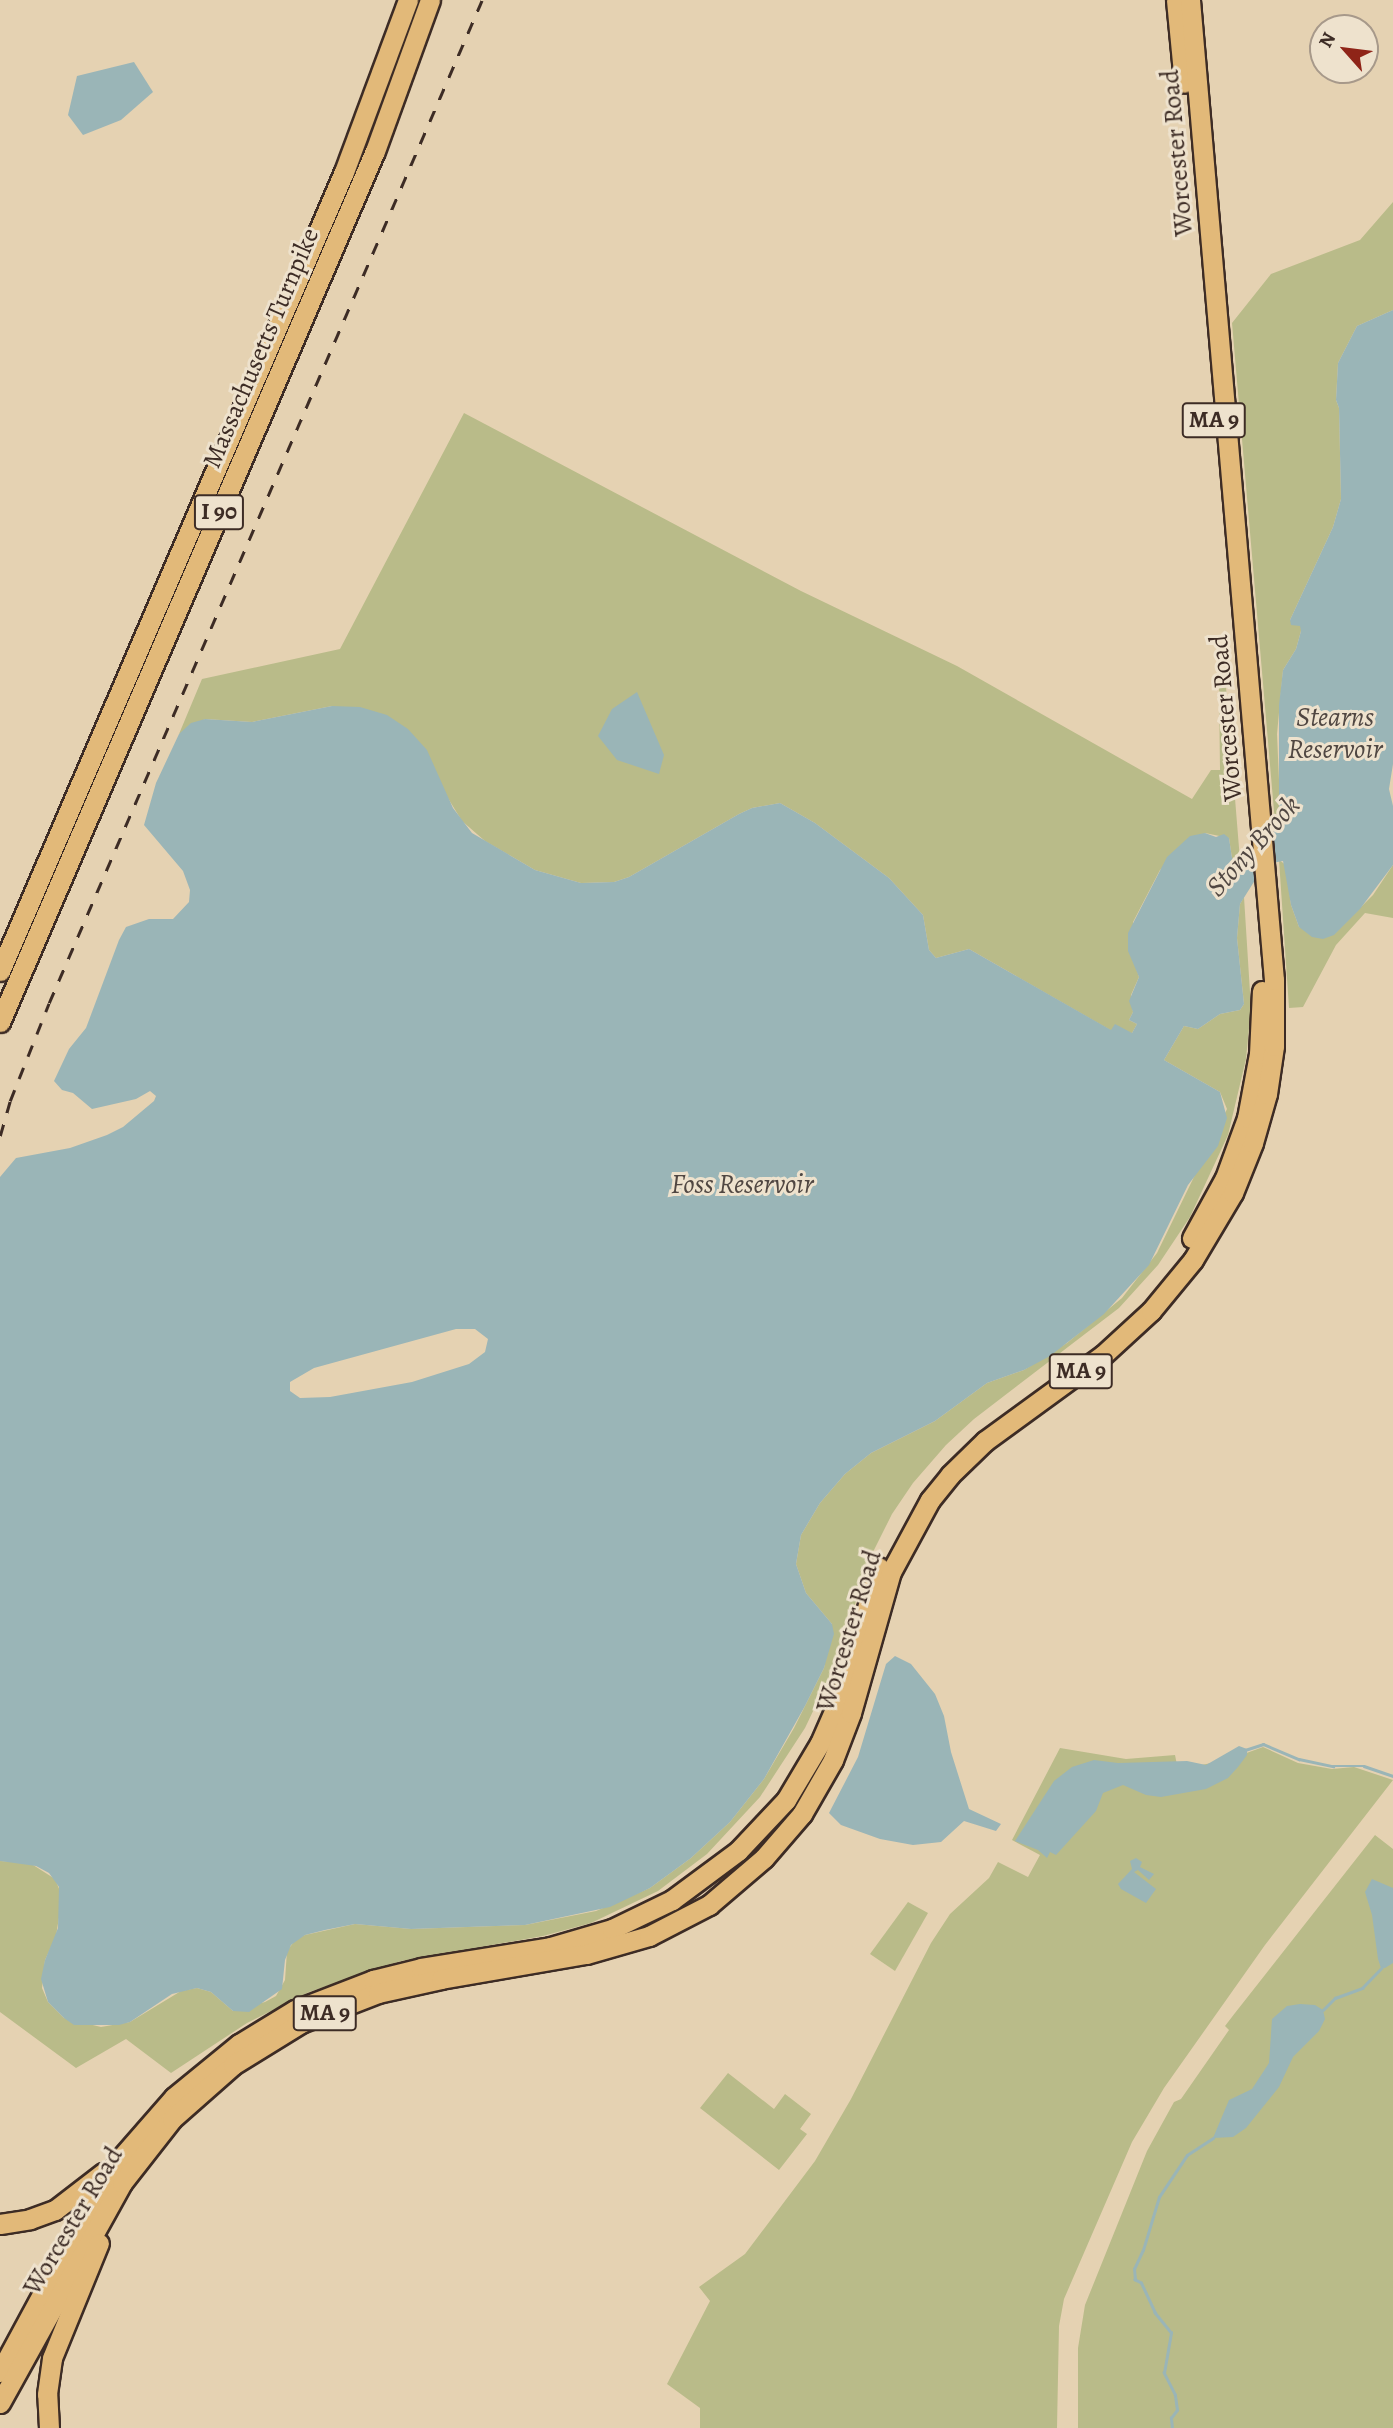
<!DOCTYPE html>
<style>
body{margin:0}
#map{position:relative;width:1393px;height:2428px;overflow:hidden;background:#e5d2b2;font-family:Alegreya,serif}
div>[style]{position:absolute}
.green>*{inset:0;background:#b9bb89}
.water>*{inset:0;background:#9ab5b7}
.stream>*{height:2.5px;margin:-1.25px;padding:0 1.25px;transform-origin:1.25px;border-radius:1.25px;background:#9ab5b7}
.roads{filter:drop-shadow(2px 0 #3d2c25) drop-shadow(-2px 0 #3d2c25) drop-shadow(0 2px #3d2c25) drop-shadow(0 -2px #3d2c25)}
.highway>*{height:19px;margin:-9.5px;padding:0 9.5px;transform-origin:9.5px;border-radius:9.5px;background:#e2b979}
.rail>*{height:2.5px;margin-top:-1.25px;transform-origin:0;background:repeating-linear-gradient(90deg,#3d2c25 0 12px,transparent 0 24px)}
span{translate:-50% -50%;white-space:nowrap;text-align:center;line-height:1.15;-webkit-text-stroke:6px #eee2cd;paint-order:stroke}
.shield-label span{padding:2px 5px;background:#eee2cd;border:2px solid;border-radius:5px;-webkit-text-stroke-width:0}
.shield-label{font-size:24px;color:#3d2c25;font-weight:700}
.street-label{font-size:26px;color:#3d2c25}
.water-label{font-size:28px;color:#504742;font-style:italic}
.north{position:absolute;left:1309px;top:14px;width:70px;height:70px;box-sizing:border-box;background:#eee2cd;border:2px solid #a7998a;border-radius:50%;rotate:298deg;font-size:19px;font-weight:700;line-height:28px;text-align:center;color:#3d2c25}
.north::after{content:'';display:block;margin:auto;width:24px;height:32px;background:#8f2418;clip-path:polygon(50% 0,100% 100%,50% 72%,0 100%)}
</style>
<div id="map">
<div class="green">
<i style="clip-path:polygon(1393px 202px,1393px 310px,1357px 326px,1338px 363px,1336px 400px,1339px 408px,1341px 499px,1333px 527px,1290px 620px,1301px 626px,1301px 631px,1296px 649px,1283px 670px,1277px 734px,1280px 803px,1275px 823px,1232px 323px,1271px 274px,1360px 240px)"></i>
<i style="clip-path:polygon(464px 413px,801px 591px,957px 666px,1192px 799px,1211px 770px,1220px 770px,1219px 687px,1226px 687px,1240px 860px,1232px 858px,1229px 838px,1205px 833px,1160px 870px,1133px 922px,1133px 959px,1139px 977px,1131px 995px,1133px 1012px,1129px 1020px,1137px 1024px,1132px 1033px,1112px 1031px,969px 949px,936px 958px,929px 950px,923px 915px,889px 878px,815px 823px,780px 803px,752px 808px,739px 814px,629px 877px,614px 882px,581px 883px,535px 870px,485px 841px,462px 821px,446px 795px,332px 706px,252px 722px,205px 719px,179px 734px,202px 679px,340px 649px)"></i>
<i style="clip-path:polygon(1279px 860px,1286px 865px,1291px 905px,1299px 927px,1334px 934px,1373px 895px,1393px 865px,1393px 918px,1365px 913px,1336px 945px,1303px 1007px,1289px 1008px)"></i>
<i style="clip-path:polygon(1244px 897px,1251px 1008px,1246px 1059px,1228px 1135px,1190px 1217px,1158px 1265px,1119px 1308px,974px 1419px,946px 1445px,913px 1483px,892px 1514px,869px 1560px,837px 1661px,805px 1728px,760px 1797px,707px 1854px,658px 1891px,591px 1923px,543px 1936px,401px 1961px,309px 1992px,247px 2023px,171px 2073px,126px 2039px,76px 2068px,0 2012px,0 1861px,30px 1863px,55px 1879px,60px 1891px,60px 1911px,56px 1936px,45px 1960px,42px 1988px,48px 2002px,64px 2018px,101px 2027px,130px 2022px,181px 1991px,197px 1988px,211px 1992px,233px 2011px,265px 2002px,276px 1996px,285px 1980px,287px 1951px,296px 1939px,305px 1935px,355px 1924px,411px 1929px,525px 1925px,596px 1911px,650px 1888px,691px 1858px,730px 1822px,764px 1779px,794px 1728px,824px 1668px,832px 1624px,806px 1593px,796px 1564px,801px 1535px,820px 1503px,845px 1474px,871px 1453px,935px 1421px,987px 1383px,1024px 1370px,1067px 1343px,1122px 1298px,1157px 1253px,1227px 1109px,1220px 1092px,1164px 1060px,1184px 1026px,1198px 1029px,1220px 1014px,1240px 1010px,1244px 1004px,1237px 938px,1240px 904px)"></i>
<i style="clip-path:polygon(1263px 1747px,1298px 1763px,1332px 1769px,1354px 1767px,1393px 1780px,1265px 1945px,1164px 2088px,1132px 2142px,1064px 2299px,1059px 2326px,1057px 2428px,700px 2428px,700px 2408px,667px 2384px,710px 2301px,699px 2287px,745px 2254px,815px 2161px,851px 2099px,931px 1943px,950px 1914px,989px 1878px,998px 1862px,1028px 1877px,1040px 1855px,1012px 1840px,1060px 1748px,1126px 1759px,1175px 1755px,1178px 1770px,1230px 1759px)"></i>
<i style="clip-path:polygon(1375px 1835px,1393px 1849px,1393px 2428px,1078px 2428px,1078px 2348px,1085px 2305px,1147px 2151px,1174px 2102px,1181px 2099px,1229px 2030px,1225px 2026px,1235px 2013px)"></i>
<i style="clip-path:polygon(908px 1902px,928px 1913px,895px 1971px,870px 1954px)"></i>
<i style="clip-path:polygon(728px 2073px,774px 2109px,785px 2094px,811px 2114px,800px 2129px,807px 2134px,779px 2170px,700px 2108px)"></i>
</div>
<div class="water">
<i style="clip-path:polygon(134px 62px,153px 92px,121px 120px,83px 135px,68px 115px,77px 76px)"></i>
<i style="clip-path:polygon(evenodd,1393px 310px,1393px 764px,1389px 789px,1393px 806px,1393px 865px,1360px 909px,1334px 935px,1323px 939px,1312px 937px,1299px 927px,1291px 905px,1283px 861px,1272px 863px,1257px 877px,1240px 904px,1237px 938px,1244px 1004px,1240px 1010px,1220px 1014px,1198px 1029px,1184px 1026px,1164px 1060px,1220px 1092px,1227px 1118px,1218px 1146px,1188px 1185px,1149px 1265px,1104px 1314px,1050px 1356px,1024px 1370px,987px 1383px,935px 1421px,871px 1453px,845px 1474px,820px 1503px,801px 1535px,796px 1564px,806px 1593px,832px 1624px,834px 1634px,824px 1668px,805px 1706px,764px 1779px,730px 1822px,691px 1858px,650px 1888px,610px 1907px,525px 1925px,411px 1929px,355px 1924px,325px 1930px,305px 1935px,291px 1945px,285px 1960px,282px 1989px,249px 2012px,233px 2011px,211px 1992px,197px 1988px,172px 1994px,130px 2022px,119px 2025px,74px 2025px,64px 2018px,48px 2002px,41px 1979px,45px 1960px,58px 1928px,59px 1887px,49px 1873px,36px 1866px,0 1861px,0 1177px,16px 1158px,70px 1148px,107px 1135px,123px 1127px,154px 1101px,156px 1096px,150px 1091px,136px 1099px,92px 1109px,73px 1093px,62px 1090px,54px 1081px,69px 1049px,86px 1028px,119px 940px,126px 927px,149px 919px,173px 919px,189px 902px,190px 890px,183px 871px,144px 825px,156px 783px,179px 734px,191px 723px,205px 719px,252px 722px,332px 706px,360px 707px,387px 715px,408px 729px,427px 750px,453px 808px,472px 833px,535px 870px,581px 883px,614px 882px,629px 877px,739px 814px,752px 808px,780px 803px,815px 823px,889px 878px,923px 915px,929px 950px,936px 958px,969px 949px,1111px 1030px,1115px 1024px,1132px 1033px,1137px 1024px,1129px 1020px,1133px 1012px,1129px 1001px,1139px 977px,1128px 951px,1128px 933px,1167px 857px,1190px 836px,1205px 833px,1216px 837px,1224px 834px,1229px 838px,1232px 858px,1240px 860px,1268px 837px,1279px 814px,1279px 705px,1283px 670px,1296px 649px,1301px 631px,1300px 626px,1291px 625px,1290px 620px,1333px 527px,1341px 499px,1339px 408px,1336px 400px,1338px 363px,1357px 326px,1393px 310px,456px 1329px,475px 1329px,488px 1339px,485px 1352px,469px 1364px,412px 1382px,330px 1397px,300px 1398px,290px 1391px,290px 1382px,314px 1368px,456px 1329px)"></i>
<i style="clip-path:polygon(637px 692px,664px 755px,659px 774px,617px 760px,598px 736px,612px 709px)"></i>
<i style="clip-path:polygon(895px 1656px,911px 1664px,935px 1694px,944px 1716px,951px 1752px,969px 1809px,1001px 1824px,996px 1831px,964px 1821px,941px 1842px,913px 1845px,880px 1839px,841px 1825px,829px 1813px,858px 1757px,886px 1664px)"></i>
<i style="clip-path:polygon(1239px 1746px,1247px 1749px,1247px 1755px,1238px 1767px,1228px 1778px,1206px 1789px,1161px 1797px,1146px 1795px,1123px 1785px,1103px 1793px,1096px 1811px,1056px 1855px,1050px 1852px,1047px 1858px,1038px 1850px,1015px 1841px,1054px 1781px,1072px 1767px,1094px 1760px,1118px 1763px,1187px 1761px,1206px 1765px)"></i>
<i style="clip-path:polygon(1136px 1858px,1142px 1862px,1140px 1867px,1154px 1874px,1149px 1880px,1138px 1870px,1134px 1872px,1156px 1889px,1146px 1903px,1121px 1889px,1118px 1884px,1132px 1869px,1130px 1861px)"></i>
<i style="clip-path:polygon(1372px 1879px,1393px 1888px,1393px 1963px,1385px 1968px,1381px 1968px,1378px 1959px,1372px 1915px,1365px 1892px)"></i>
<i style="clip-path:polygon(1300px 2004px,1315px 2005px,1323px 2010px,1325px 2019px,1319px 2031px,1293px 2057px,1279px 2087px,1246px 2128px,1233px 2137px,1213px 2138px,1229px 2100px,1252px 2089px,1269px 2063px,1272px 2019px,1287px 2006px)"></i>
</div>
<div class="stream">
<i style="left:1245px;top:1750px;width:19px;rotate:-18deg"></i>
<i style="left:1263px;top:1744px;width:39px;rotate:23deg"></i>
<i style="left:1299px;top:1759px;width:35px;rotate:12deg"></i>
<i style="left:1333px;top:1766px;width:31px"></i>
<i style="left:1364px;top:1766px;width:31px;rotate:19deg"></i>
<i style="left:1323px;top:2010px;width:17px;rotate:-45deg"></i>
<i style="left:1335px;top:1998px;width:29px;rotate:-20deg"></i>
<i style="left:1362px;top:1988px;width:28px;rotate:-46deg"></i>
<i style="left:1172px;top:2428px;width:10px;rotate:-96deg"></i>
<i style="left:1171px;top:2418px;width:10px;rotate:-53deg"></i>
<i style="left:1177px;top:2410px;width:15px;rotate:-98deg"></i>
<i style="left:1175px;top:2395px;width:25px;rotate:-117deg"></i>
<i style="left:1164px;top:2373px;width:41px;rotate:-80.1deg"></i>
<i style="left:1171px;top:2333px;width:26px;rotate:-129deg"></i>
<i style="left:1155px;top:2313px;width:33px;rotate:-115deg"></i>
<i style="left:1141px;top:2283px;width:7px;rotate:-153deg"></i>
<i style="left:1135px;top:2280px;width:11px;rotate:-95deg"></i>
<i style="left:1134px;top:2269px;width:21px;rotate:-65deg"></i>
<i style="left:1143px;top:2250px;width:55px;rotate:-73.2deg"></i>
<i style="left:1159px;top:2197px;width:50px;rotate:-56.3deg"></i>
<i style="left:1187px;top:2155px;width:31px;rotate:-33deg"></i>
</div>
<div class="roads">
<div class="highway">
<i style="left:1176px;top:0;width:83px;rotate:84.5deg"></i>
<i style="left:0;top:971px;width:870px;rotate:-66.71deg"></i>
<i style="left:344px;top:172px;width:184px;rotate:-69.6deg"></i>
<i style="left:0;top:1022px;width:948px;rotate:-66.71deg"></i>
<i style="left:375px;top:151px;width:161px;rotate:-70deg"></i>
<i style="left:1192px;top:1238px;width:68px;rotate:-61.2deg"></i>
<i style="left:1225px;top:1178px;width:64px;rotate:-69.9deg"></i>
<i style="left:1247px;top:1118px;width:65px;rotate:-79.4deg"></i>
<i style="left:1259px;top:1054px;width:63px;rotate:-87.3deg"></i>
<i style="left:0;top:2224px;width:30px;rotate:-9deg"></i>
<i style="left:30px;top:2219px;width:27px;rotate:-20deg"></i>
<i style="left:55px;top:2210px;width:61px;rotate:-37.6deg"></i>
<i style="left:0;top:2372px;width:179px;rotate:-61.6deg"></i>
<i style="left:85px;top:2215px;width:66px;rotate:-58deg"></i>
<i style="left:120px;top:2159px;width:82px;rotate:-48.9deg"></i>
<i style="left:174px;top:2097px;width:84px;rotate:-39.2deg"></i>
<i style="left:239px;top:2044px;width:66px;rotate:-31.3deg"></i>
<i style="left:295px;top:2010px;width:84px;rotate:-21deg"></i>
<i style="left:373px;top:1980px;width:49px;rotate:-14deg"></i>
<i style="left:421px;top:1968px;width:131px;rotate:-9.2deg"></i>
<i style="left:550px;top:1947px;width:65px;rotate:-16.2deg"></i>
<i style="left:612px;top:1929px;width:67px;rotate:-25.8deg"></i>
<i style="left:672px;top:1900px;width:82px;rotate:-36.6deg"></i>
<i style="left:738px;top:1851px;width:70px;rotate:-46.7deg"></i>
<i style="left:786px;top:1800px;width:66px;rotate:-59.2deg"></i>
<i style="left:820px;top:1743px;width:55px;rotate:-66.3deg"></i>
<i style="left:842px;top:1693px;width:131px;rotate:-73.6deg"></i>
<i style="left:0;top:2403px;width:252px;rotate:-61deg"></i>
<i style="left:122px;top:2183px;width:81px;rotate:-52deg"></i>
<i style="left:172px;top:2119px;width:81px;rotate:-41.5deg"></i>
<i style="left:233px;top:2065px;width:80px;rotate:-31.7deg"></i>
<i style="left:301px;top:2023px;width:83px;rotate:-21.3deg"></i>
<i style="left:378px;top:1993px;width:65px;rotate:-12.5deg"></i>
<i style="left:441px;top:1979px;width:147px;rotate:-9.8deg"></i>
<i style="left:586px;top:1954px;width:66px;rotate:-15.9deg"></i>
<i style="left:649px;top:1936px;width:68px;rotate:-27.3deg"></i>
<i style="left:709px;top:1905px;width:72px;rotate:-40.5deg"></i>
<i style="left:764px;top:1858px;width:58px;rotate:-49.2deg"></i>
<i style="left:802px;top:1814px;width:62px;rotate:-60.1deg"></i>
<i style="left:833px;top:1760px;width:50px;rotate:-69deg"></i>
<i style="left:851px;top:1713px;width:147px;rotate:-74.2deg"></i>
<i style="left:891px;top:1572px;width:82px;rotate:-61.6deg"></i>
<i style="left:930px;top:1500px;width:32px;rotate:-51deg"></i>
<i style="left:950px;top:1475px;width:49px;rotate:-44.2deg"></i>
<i style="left:985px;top:1441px;width:146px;rotate:-36.1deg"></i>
<i style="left:1103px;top:1355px;width:65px;rotate:-42.5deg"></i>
<i style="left:1151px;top:1311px;width:66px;rotate:-50.5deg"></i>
<i style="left:1193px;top:1260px;width:78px;rotate:-59.2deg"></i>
<i style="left:1233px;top:1193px;width:54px;rotate:-68.2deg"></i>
<i style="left:1253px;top:1143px;width:51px;rotate:-74.1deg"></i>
<i style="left:1267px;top:1094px;width:49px;rotate:-81.7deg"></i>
<i style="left:1274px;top:1046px;width:66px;rotate:-90deg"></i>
<i style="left:1274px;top:980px;width:984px;rotate:-94.9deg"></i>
<i style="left:49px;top:2428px;width:34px;rotate:-93deg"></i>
<i style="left:47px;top:2394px;width:36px;rotate:-82deg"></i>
<i style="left:52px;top:2358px;width:124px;rotate:-67.8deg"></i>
</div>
</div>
<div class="rail">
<i style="left:0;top:1136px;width:36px;rotate:-74deg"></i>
<i style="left:10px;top:1101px;width:105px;rotate:-68.3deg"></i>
<i style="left:49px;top:1003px;width:1092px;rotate:-66.65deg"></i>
</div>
<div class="shield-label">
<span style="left:1214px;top:420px">MA 9</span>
<span style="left:219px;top:512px">I 90</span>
<span style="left:1081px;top:1371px">MA 9</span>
<span style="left:325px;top:2013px">MA 9</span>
</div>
<div class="street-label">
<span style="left:1177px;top:153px;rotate:-95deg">Worcester Road</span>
<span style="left:261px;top:348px;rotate:-67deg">Massachusetts Turnpike</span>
<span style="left:1226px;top:718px;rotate:-95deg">Worcester Road</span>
<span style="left:849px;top:1631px;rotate:-73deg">Worcester Road</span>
<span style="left:73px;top:2221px;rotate:-59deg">Worcester Road</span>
</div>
<div class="water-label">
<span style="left:1335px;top:733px">Stearns<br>Reservoir</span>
<span style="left:1253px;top:846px;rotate:-48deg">Stony Brook</span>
<span style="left:742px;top:1184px">Foss Reservoir</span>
</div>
<div class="north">N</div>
</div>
